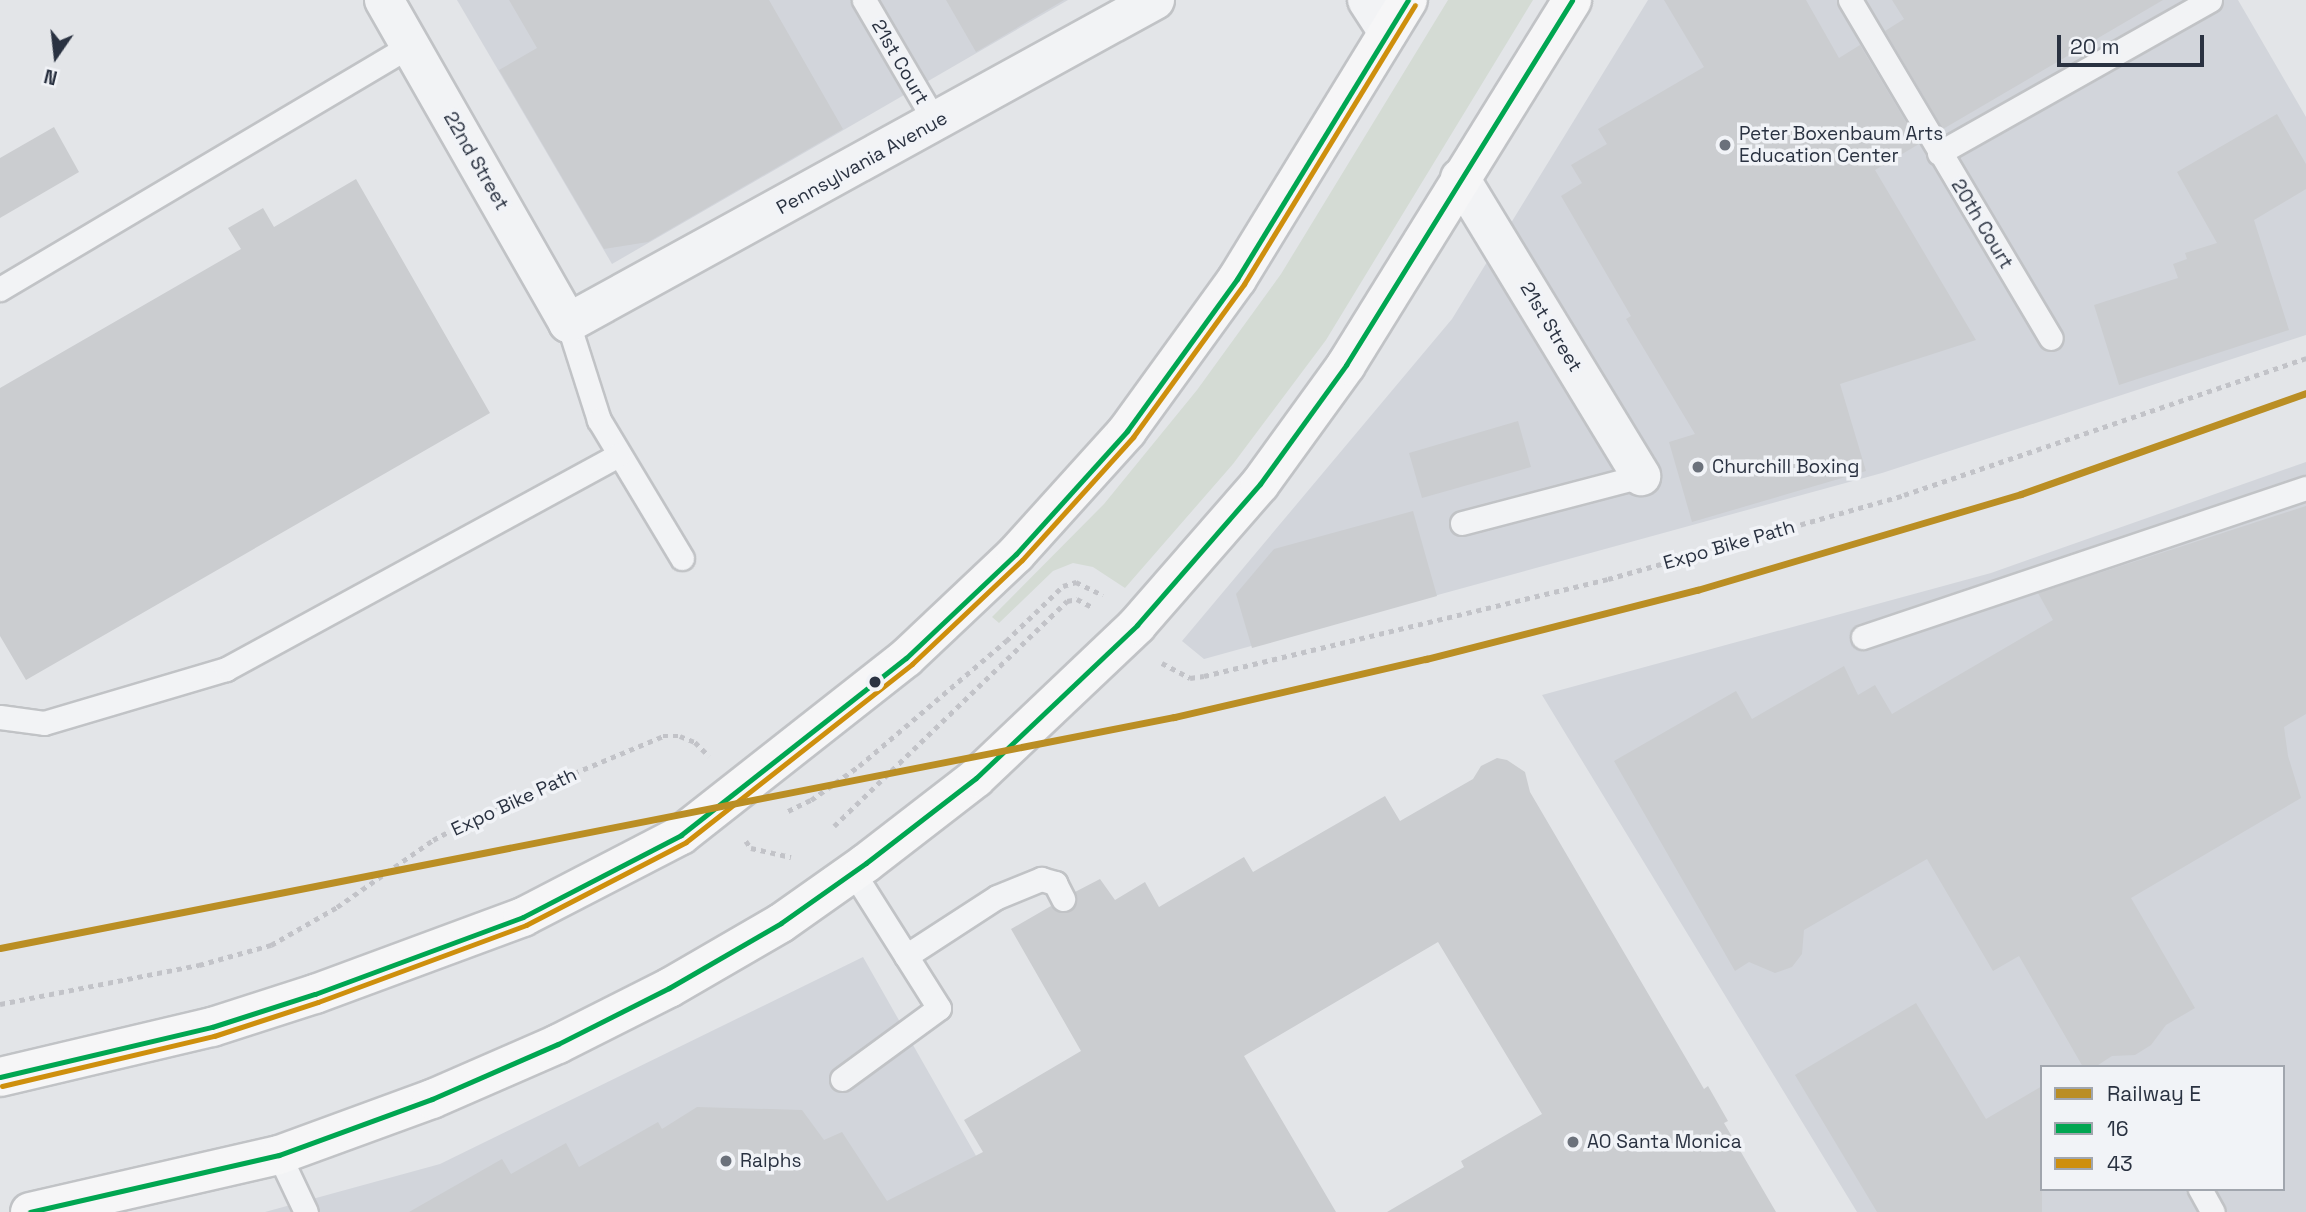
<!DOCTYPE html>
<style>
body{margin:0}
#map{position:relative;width:2306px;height:1212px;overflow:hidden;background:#e3e5e8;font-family:"Space Grotesk",sans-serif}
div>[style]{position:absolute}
.built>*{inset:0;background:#d2d5db}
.green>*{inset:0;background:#d4dbd4}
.building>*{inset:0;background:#cbcdd0}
.path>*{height:4.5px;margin-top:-2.25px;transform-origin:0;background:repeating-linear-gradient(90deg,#c2c3c8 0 5px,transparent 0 10px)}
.roads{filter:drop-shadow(2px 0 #c1c3c6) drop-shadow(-2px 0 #c1c3c6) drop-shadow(0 2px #c1c3c6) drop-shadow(0 -2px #c1c3c6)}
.service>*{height:23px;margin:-11.5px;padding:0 11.5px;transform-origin:11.5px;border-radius:11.5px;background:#f2f3f5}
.minor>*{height:38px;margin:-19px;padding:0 19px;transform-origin:19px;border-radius:19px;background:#f2f3f5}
.primary>*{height:38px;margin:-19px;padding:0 19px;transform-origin:19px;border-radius:19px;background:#f6f6f7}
.bus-1>*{height:5px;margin:-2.5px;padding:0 2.5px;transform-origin:2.5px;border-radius:2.5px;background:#00a651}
.bus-2>*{height:5px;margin:-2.5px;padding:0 2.5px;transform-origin:2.5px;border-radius:2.5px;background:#ce8f0d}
.rail-1>*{height:7px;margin:-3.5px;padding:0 3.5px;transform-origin:3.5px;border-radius:3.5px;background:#ba8e24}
.dots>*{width:19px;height:19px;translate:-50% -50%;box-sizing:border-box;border:4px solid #f1f3f7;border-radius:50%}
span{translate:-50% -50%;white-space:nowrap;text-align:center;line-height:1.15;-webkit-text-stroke:7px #f1f3f7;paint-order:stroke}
.street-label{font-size:19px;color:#2a3241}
.poi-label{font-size:19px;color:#2a3241}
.left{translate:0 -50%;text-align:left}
.legend{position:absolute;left:2040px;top:1065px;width:245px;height:126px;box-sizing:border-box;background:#f1f3f7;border:2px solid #a1a6ae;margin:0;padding:9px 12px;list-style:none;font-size:21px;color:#2a3241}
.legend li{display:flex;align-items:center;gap:14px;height:35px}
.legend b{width:35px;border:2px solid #a1a6ae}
.north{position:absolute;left:21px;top:21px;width:70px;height:70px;-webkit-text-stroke:5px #f1f3f7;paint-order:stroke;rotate:194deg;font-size:19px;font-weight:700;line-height:28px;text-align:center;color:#2a3241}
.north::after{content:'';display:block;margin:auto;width:24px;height:32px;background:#2a3241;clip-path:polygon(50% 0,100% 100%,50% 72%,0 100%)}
.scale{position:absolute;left:2057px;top:35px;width:147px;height:32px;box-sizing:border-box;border:4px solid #2a3241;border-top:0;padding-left:9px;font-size:21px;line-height:24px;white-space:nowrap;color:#2a3241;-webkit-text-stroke:5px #f1f3f7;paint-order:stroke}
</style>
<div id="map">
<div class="built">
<i style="clip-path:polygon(457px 0,1068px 0,612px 264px)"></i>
<i style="clip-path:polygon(1648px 0,2238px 0,2306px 117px,2306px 335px,1882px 473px,1204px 659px,1182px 641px,1452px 319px)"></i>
<i style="clip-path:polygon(evenodd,2306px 462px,2306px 1212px,1857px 1212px,1542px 695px,1991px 573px,2306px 462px,2042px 1067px,2283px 1067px,2283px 1189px,2042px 1189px,2042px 1067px)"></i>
<i style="clip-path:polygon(863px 957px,1008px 1212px,265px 1212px,440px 1164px)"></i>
</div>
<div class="green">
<i style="clip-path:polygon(1448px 0,1533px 0,1326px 340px,1233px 464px,1125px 588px,1093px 567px,1073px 563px,1053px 571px,999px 623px,992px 617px,1104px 504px,1197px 390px,1281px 274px)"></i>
</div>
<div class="building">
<i style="clip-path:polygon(509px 0,769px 0,843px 129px,648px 242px,604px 249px,499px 70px,537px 48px)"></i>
<i style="clip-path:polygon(946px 0,1064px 0,976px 52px)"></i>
<i style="clip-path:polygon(1664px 0,1806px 0,1839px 58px,1860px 45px,1919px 144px,1875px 170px,1976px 340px,1840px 384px,1866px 471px,1692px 522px,1669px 442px,1695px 434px,1626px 319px,1631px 316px,1561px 196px,1582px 183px,1571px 165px,1607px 144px,1598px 129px,1704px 67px)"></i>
<i style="clip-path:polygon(1892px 0,2163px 0,1943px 129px,1885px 31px,1904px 19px)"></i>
<i style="clip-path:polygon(2277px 114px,2306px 164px,2306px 189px,2254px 220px,2289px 330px,2119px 385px,2094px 305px,2178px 278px,2173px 264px,2187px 259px,2185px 253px,2217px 243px,2177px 172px)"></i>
<i style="clip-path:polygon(54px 127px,79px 172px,0 218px,0 158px)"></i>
<i style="clip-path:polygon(356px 179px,490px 413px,26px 680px,0 636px,0 388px,241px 249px,228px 228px,263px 208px,274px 227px)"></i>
<i style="clip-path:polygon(1518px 421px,1531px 467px,1422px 498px,1409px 453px)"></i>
<i style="clip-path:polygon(2306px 506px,2306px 714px,2284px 727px,2288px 756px,2301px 798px,2131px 898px,2195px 1008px,2166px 1025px,2151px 1045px,2135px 1055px,2112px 1056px,2095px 1067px,2083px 1067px,2019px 956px,1993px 971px,1927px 859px,1804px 930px,1802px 954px,1792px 967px,1775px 973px,1749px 962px,1735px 971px,1614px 761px,1736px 691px,1752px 719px,1844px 666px,1858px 695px,1875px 685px,1892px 714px,2053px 620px,2038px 593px)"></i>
<i style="clip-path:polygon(1413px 511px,1437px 596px,1252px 648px,1236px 594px,1274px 549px)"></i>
<i style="clip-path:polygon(1497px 758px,1507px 760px,1525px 772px,1530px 792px,1704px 1089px,1708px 1086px,1728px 1121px,1724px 1123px,1776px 1212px,1387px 1212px,1464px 1167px,1461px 1161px,1542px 1114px,1438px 942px,1244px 1056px,1336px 1212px,409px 1212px,502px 1159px,511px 1174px,566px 1143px,579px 1167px,658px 1122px,662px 1129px,697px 1107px,802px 1110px,824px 1140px,842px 1132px,887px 1201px,983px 1152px,964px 1120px,1081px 1051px,1011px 929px,1051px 906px,1061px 913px,1070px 911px,1077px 901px,1075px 892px,1100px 879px,1115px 900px,1145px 882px,1159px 907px,1244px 857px,1253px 872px,1385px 796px,1400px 821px,1473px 779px,1481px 766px)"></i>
<i style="clip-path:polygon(1916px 1003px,1986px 1119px,2042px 1086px,2042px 1212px,1877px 1212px,1795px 1075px)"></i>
</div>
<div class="path">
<i style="left:1162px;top:663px;width:32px;rotate:28deg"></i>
<i style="left:1190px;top:678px;width:14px;rotate:-8deg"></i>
<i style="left:1204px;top:676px;width:415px;rotate:-13.5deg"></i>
<i style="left:1608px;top:579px;width:308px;rotate:-15.8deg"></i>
<i style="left:1904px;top:495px;width:425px;rotate:-18.8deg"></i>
<i style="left:788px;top:811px;width:25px;rotate:-26deg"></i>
<i style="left:811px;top:800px;width:59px;rotate:-35.3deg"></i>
<i style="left:859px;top:766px;width:193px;rotate:-40.4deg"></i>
<i style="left:1006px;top:641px;width:79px;rotate:-44deg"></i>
<i style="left:1063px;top:586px;width:14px;rotate:-17deg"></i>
<i style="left:1076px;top:582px;width:30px;rotate:26deg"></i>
<i style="left:834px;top:826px;width:324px;rotate:-44deg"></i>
<i style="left:1067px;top:601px;width:10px;rotate:-11deg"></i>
<i style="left:1077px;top:599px;width:17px;rotate:28deg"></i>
<i style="left:746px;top:841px;width:9px;rotate:54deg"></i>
<i style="left:751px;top:848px;width:41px;rotate:12.7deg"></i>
<i style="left:0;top:1004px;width:203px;rotate:-11.1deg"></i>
<i style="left:199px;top:965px;width:75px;rotate:-15.5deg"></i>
<i style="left:271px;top:945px;width:76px;rotate:-29.9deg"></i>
<i style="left:337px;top:907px;width:117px;rotate:-34.9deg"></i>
<i style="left:433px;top:840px;width:76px;rotate:-28.2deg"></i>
<i style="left:500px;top:804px;width:177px;rotate:-22.6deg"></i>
<i style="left:663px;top:736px;width:17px"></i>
<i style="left:680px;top:736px;width:16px;rotate:22deg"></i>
<i style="left:695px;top:742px;width:20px;rotate:45deg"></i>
</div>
<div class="roads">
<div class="service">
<i style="left:864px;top:0;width:143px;rotate:59.7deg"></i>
<i style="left:1850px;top:0;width:393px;rotate:59.3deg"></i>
<i style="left:1939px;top:153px;width:311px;rotate:-29.4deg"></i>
<i style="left:0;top:289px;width:478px;rotate:-30.7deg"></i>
<i style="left:568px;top:323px;width:102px;rotate:72.3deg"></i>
<i style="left:599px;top:420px;width:161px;rotate:59deg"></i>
<i style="left:1462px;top:523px;width:185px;rotate:-14.7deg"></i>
<i style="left:1863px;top:637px;width:467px;rotate:-18.6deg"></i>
<i style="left:0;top:717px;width:44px;rotate:7.8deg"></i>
<i style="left:44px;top:723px;width:190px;rotate:-16.5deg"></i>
<i style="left:226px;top:669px;width:447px;rotate:-28.6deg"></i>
<i style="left:906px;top:956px;width:108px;rotate:-33deg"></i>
<i style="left:997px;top:897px;width:48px;rotate:-22.2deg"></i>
<i style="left:1041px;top:879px;width:15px;rotate:16deg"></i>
<i style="left:1055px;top:883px;width:18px;rotate:63deg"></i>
<i style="left:842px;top:1079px;width:120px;rotate:-36.2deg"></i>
<i style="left:939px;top:1008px;width:161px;rotate:-122.3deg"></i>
<i style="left:279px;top:1155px;width:63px;rotate:64.7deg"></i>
<i style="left:2200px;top:1189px;width:26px;rotate:61deg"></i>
</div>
<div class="minor">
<i style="left:384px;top:0;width:372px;rotate:60.3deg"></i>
<i style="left:568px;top:323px;width:670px;rotate:-28.82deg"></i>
<i style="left:1367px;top:0;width:38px;rotate:57deg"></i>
<i style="left:1460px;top:178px;width:349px;rotate:58.7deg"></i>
</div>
<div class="primary">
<i style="left:0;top:1077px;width:218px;rotate:-13.3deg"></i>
<i style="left:212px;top:1027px;width:108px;rotate:-17.8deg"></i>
<i style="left:315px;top:994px;width:222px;rotate:-20.3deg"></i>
<i style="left:523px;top:917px;width:178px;rotate:-27.4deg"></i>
<i style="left:681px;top:835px;width:286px;rotate:-38.2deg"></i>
<i style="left:906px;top:658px;width:151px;rotate:-43.4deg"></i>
<i style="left:1016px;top:554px;width:166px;rotate:-47.9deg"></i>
<i style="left:1127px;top:431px;width:188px;rotate:-54.1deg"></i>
<i style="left:1237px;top:279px;width:327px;rotate:-58.5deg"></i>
<i style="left:30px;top:1212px;width:255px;rotate:-12.9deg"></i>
<i style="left:279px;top:1155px;width:163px;rotate:-20.1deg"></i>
<i style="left:432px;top:1099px;width:137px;rotate:-23.6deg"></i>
<i style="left:558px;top:1044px;width:124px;rotate:-26.8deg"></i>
<i style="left:669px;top:988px;width:129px;rotate:-30.1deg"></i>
<i style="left:781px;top:923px;width:104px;rotate:-35.2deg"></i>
<i style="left:866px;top:863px;width:139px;rotate:-37.7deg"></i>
<i style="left:976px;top:778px;width:222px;rotate:-43.5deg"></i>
<i style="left:1137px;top:625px;width:187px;rotate:-48.9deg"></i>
<i style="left:1260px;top:484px;width:147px;rotate:-54.1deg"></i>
<i style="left:1346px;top:365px;width:429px;rotate:-58.2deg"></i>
</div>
</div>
<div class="bus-1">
<i style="left:0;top:1077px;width:218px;rotate:-13.3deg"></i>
<i style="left:212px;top:1027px;width:108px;rotate:-17.8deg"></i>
<i style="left:315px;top:994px;width:222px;rotate:-20.3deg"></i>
<i style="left:523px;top:917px;width:178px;rotate:-27.4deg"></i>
<i style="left:681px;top:835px;width:286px;rotate:-38.2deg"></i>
<i style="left:906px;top:658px;width:151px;rotate:-43.4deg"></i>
<i style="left:1016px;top:554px;width:166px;rotate:-47.9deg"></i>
<i style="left:1127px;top:431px;width:188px;rotate:-54.1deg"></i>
<i style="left:1237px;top:279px;width:327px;rotate:-58.5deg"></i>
<i style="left:30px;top:1212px;width:255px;rotate:-12.9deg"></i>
<i style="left:279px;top:1155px;width:163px;rotate:-20.1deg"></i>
<i style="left:432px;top:1099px;width:137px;rotate:-23.6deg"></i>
<i style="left:558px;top:1044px;width:124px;rotate:-26.8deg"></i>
<i style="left:669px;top:988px;width:129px;rotate:-30.1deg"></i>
<i style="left:781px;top:923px;width:104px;rotate:-35.2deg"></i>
<i style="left:866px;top:863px;width:139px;rotate:-37.7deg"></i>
<i style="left:976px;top:778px;width:222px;rotate:-43.5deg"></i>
<i style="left:1137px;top:625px;width:187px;rotate:-48.9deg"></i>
<i style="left:1260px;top:484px;width:147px;rotate:-54.1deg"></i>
<i style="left:1346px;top:365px;width:429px;rotate:-58.2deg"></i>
</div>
<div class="bus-2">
<i style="left:2px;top:1086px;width:218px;rotate:-13.3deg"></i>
<i style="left:214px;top:1036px;width:109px;rotate:-18.1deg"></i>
<i style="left:318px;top:1002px;width:222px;rotate:-20.3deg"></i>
<i style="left:526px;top:925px;width:180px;rotate:-27.4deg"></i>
<i style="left:686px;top:842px;width:288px;rotate:-38.2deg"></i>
<i style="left:912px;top:664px;width:151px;rotate:-43.4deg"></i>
<i style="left:1022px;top:560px;width:166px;rotate:-47.9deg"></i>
<i style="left:1133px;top:437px;width:189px;rotate:-54deg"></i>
<i style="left:1244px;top:284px;width:327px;rotate:-58.5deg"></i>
</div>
<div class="rail-1">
<i style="left:0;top:948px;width:1197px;rotate:-11.13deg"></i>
<i style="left:1174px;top:717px;width:259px;rotate:-13deg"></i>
<i style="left:1426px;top:659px;width:280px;rotate:-14.3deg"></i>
<i style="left:1697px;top:590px;width:338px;rotate:-16.5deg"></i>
<i style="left:2021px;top:494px;width:302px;rotate:-19.5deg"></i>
</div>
<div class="dots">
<i style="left:1725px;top:145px;background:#6b717b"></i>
<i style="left:1698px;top:467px;background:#6b717b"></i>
<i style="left:875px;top:682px;background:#2a3241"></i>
<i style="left:1573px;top:1142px;background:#6b717b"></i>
<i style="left:726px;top:1161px;background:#6b717b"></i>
</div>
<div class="street-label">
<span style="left:900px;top:62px;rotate:60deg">21st Court</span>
<span style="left:476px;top:161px;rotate:60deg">22nd Street</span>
<span style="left:862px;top:163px;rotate:-29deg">Pennsylvania Avenue</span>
<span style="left:1982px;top:224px;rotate:59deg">20th Court</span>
<span style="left:1551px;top:327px;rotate:59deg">21st Street</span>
<span style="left:1729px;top:545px;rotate:-16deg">Expo Bike Path</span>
<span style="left:514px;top:802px;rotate:-25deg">Expo Bike Path</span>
</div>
<div class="poi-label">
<span class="left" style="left:1739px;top:145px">Peter Boxenbaum Arts<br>Education Center</span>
<span class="left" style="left:1712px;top:467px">Churchill Boxing</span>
<span class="left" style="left:1587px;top:1142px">AO Santa Monica</span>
<span class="left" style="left:740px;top:1161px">Ralphs</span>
</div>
<ul class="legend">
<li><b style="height:9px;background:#ba8e24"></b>Railway E</li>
<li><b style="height:9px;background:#00a651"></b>16</li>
<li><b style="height:9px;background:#ce8f0d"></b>43</li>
</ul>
<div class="north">N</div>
<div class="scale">20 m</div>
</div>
